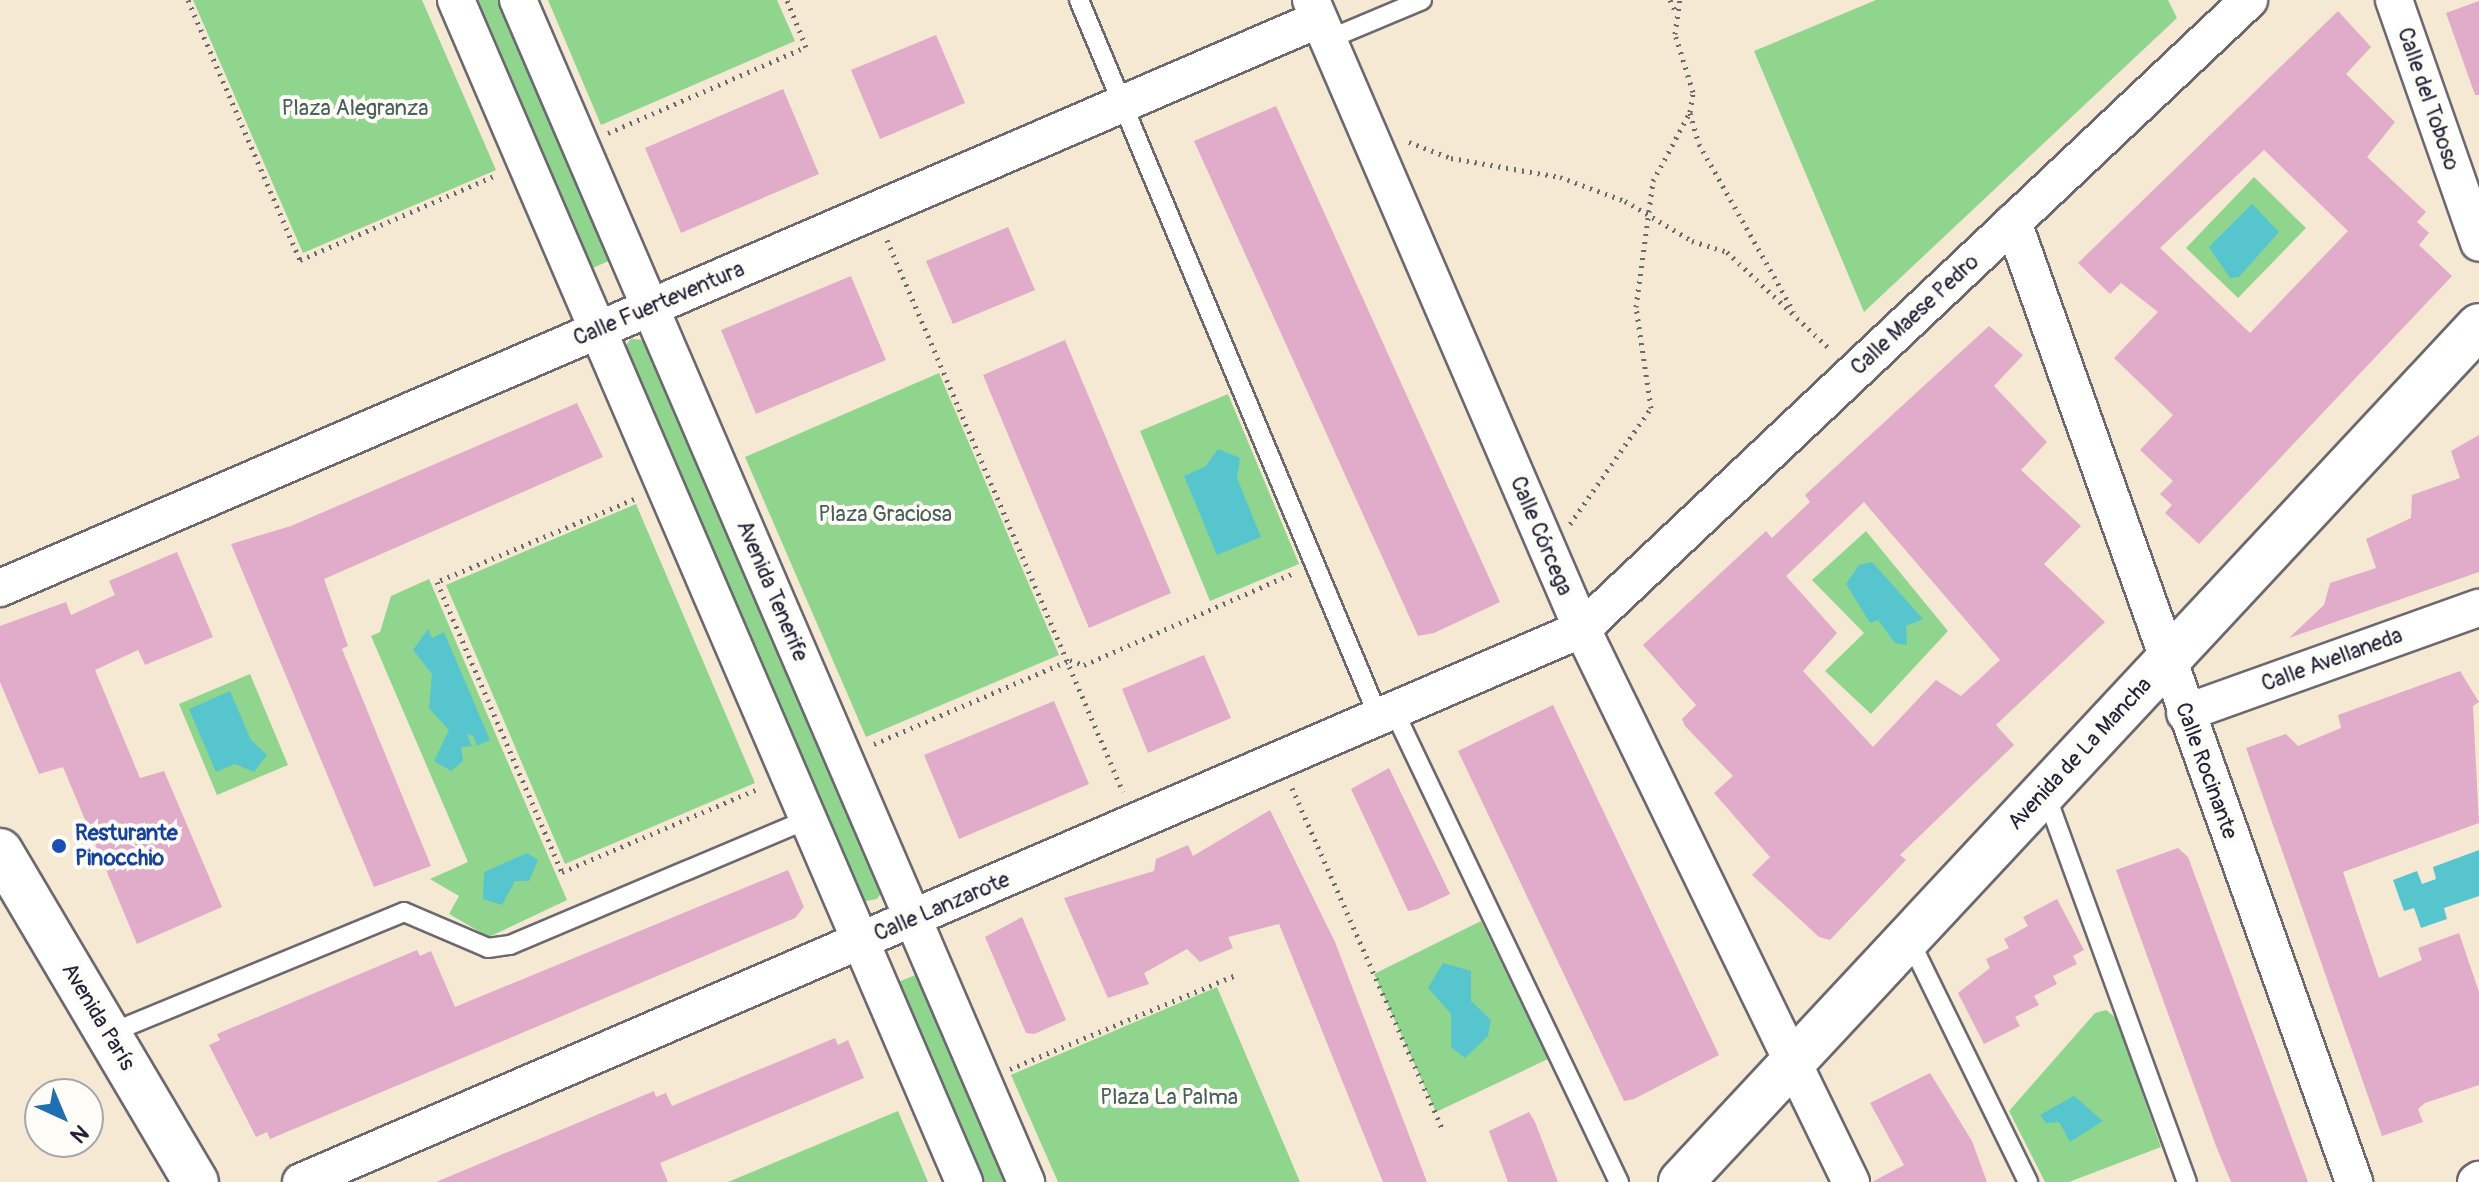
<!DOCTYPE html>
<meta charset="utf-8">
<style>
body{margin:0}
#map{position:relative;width:2479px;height:1182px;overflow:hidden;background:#f6e9d3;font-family:Pangolin,sans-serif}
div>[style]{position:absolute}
.green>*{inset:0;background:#90d58e}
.water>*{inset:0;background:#57c5cd}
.building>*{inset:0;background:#e0acc9}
.path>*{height:5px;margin-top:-2.5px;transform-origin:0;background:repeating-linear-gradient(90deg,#6c6870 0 2px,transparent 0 8px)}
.roads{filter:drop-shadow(2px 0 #6c6870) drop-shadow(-2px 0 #6c6870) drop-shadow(0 2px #6c6870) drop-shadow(0 -2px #6c6870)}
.service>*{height:18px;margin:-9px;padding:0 9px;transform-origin:9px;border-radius:9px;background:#fff}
.minor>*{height:36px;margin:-18px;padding:0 18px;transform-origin:18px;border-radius:18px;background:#fff}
.secondary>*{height:44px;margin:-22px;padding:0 22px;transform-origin:22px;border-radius:22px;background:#fff}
.dots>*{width:22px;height:22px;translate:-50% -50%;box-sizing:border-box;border:4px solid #fdfcf7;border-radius:50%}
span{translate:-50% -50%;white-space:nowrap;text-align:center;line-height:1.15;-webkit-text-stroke:8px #fdfcf7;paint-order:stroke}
.street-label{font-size:22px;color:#22223b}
.park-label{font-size:22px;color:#486158}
.transit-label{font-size:22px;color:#164399;font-weight:700}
.left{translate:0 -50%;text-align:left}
.north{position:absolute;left:24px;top:1078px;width:80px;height:80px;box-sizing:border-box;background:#fdfcf7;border:2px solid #a5a5ac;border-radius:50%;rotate:136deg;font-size:22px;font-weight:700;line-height:32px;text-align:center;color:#22223b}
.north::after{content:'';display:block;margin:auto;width:28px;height:36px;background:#1f6fb2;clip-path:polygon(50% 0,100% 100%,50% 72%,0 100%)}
</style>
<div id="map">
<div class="green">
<i style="clip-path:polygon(193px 0,422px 0,496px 170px,303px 253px)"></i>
<i style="clip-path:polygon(464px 0,507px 0,618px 257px,581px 273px)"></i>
<i style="clip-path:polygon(548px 0,777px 0,795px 41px,601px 125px)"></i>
<i style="clip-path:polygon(1876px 0,2168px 0,2177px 18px,1864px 312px,1754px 51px)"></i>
<i style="clip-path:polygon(2254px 177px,2306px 228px,2238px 298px,2186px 248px)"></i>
<i style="clip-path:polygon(631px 339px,648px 340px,882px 892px,877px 899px,860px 902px,620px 352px)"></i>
<i style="clip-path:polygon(939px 373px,1059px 655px,866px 737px,745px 457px)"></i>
<i style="clip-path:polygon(1228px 394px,1299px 564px,1210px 601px,1140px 431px)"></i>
<i style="clip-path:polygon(636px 504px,755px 783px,565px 864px,446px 585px)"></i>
<i style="clip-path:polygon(1866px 531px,1948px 631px,1871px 714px,1825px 671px,1864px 633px,1812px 580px)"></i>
<i style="clip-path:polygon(429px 579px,567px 900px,489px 937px,449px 914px,459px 896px,430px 879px,468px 862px,371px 636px,380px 632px,391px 596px)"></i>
<i style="clip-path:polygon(250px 674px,288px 765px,217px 795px,179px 704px)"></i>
<i style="clip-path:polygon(1481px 921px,1548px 1059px,1436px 1112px,1374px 974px)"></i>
<i style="clip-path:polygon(923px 972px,1014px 1182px,974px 1182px,888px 986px)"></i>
<i style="clip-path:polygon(1217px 987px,1300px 1182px,1058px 1182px,1011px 1075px)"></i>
<i style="clip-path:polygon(2106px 1010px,2116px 1018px,2161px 1147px,2069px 1182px,2045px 1182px,2009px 1111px,2095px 1013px)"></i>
<i style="clip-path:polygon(898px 1111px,928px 1182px,728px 1182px)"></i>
</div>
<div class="water">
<i style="clip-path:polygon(2252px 204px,2279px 232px,2239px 277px,2230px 278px,2209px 247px)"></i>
<i style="clip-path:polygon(1218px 449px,1240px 458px,1237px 478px,1261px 537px,1217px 555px,1184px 476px,1206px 466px)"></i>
<i style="clip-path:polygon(1872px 562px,1923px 619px,1906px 626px,1907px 645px,1895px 643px,1878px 620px,1870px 623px,1846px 584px,1859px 565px)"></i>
<i style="clip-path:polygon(428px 629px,432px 638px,444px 632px,490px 740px,477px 746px,473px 736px,467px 734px,472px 746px,461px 747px,463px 761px,451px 771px,434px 761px,449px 730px,429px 708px,432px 674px,413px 650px)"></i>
<i style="clip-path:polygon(230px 691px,251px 740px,267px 755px,254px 772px,235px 764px,216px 772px,189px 709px)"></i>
<i style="clip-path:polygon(2479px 850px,2479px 896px,2444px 908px,2447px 919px,2421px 928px,2414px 908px,2404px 911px,2393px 880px,2417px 871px,2422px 884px,2436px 879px,2433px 867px)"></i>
<i style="clip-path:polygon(527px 853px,538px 860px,529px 881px,515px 881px,502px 905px,483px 899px,484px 872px)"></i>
<i style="clip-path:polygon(1443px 963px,1471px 971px,1471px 1001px,1491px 1020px,1488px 1036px,1465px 1058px,1451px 1047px,1451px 1014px,1428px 988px)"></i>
<i style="clip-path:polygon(2074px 1096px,2103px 1121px,2070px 1142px,2059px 1122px,2046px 1123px,2040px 1115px)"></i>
</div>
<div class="building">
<i style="clip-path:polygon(2479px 1px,2479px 95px,2475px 95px,2446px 13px)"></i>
<i style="clip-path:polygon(evenodd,2338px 11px,2371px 47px,2346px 74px,2395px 122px,2367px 157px,2426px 212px,2417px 222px,2429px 233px,2419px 245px,2452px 276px,2199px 544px,2165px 513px,2172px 505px,2160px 494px,2173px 481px,2140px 450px,2173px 415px,2114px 358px,2158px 312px,2121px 283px,2110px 294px,2078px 263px,2338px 11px,2264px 150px,2348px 231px,2250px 333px,2160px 248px,2264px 150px)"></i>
<i style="clip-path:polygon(936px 35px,965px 103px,880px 139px,851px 70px)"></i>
<i style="clip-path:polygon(783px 89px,819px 174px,681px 233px,645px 148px)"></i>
<i style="clip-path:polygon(1276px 106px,1500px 602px,1434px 633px,1418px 636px,1194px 141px)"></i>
<i style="clip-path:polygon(1008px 227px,1035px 290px,953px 324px,926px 261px)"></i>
<i style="clip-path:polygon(851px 276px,886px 360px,756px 414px,721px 330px)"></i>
<i style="clip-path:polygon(evenodd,1989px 326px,2023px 355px,1994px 386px,2047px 442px,2021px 470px,2081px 526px,2044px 564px,2105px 622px,1996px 725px,2014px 745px,1900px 855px,1906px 860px,1830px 940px,1819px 937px,1752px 875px,1770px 857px,1714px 793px,1733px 776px,1685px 726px,1682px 719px,1696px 705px,1643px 645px,1766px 531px,1772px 538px,1810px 502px,1805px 495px,1989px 326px,1864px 502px,2000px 660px,1961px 696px,1936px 680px,1873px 747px,1803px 671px,1837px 633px,1786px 576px,1864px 502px)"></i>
<i style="clip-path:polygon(1065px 340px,1171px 593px,1089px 628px,983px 375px)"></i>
<i style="clip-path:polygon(577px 403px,603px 457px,324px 579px,348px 646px,342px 649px,431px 866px,374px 887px,231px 544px,291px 526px)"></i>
<i style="clip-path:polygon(2479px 435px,2479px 572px,2289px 638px,2324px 605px,2330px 583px,2376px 568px,2366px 539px,2411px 518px,2412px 495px,2460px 478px,2451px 451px)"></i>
<i style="clip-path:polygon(177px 552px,213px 637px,145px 665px,138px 650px,95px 670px,140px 778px,164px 771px,222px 907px,137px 944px,63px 767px,39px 774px,0 682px,0 626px,66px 602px,71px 615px,115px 595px,109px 581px)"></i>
<i style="clip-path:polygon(1204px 655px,1231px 718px,1148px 753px,1122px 689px)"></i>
<i style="clip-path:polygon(2460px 671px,2479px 702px,2473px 706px,2479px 823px,2343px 872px,2379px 978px,2422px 960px,2418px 948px,2459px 933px,2479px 992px,2479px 1085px,2425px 1103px,2418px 1109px,2423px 1122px,2382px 1136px,2246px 748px,2286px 734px,2298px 746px,2341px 728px,2338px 715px)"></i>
<i style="clip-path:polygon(1054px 701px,1089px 784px,959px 839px,924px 755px)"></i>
<i style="clip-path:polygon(1553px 705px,1719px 1055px,1634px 1099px,1624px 1101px,1458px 751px)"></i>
<i style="clip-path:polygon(1389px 768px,1450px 894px,1418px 909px,1408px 911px,1351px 789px)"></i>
<i style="clip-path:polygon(1270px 810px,1335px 942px,1427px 1182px,1383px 1182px,1279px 924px,1228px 937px,1233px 948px,1200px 962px,1187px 949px,1144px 973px,1149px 984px,1108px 998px,1064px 898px,1154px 871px,1156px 859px,1188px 845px,1193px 856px)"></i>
<i style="clip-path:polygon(2178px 848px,2188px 857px,2308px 1182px,2231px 1182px,2216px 1146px,2116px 870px)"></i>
<i style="clip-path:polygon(788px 870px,804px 907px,795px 918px,270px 1139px,267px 1132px,256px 1137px,209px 1045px,220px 1040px,217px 1034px,417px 950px,420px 956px,431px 951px,455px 1007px)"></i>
<i style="clip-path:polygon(2057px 899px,2084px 950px,2073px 956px,2077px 964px,2053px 976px,2057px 984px,2034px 996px,2039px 1005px,2015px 1017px,2020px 1026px,1984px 1044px,1958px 993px,1990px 968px,1986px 959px,2009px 948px,2004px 939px,2028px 926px,2023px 917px)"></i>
<i style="clip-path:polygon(1022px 917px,1066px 1020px,1034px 1034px,1026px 1033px,985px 937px)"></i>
<i style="clip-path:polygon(835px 1038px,838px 1045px,848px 1040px,864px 1078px,660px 1163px,668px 1182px,436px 1182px,654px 1091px,656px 1097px,666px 1093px,672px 1106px)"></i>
<i style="clip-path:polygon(1930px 1073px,1972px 1141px,1987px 1182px,1872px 1182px,1904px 1165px,1870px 1103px)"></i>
<i style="clip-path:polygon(1529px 1112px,1535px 1122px,1558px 1182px,1508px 1182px,1489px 1131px)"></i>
</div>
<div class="path">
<i style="left:188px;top:0;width:283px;rotate:66.7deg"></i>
<i style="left:300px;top:260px;width:214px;rotate:-23.4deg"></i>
<i style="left:1670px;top:0;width:14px;rotate:65deg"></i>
<i style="left:1690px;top:113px;width:32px;rotate:74deg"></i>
<i style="left:1699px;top:144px;width:193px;rotate:60.5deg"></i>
<i style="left:608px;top:133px;width:216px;rotate:-23.5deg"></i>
<i style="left:806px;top:47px;width:51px;rotate:-112deg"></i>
<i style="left:1409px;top:142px;width:45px;rotate:20.9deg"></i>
<i style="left:1451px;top:158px;width:111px;rotate:9.9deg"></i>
<i style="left:1560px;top:177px;width:69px;rotate:20.3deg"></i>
<i style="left:1625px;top:201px;width:78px;rotate:30.8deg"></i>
<i style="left:1692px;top:241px;width:37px;rotate:17deg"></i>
<i style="left:1727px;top:252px;width:141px;rotate:43.3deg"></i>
<i style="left:887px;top:240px;width:600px;rotate:66.85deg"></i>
<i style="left:634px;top:499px;width:214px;rotate:157.2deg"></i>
<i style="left:437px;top:582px;width:316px;rotate:66.7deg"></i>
<i style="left:562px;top:872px;width:213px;rotate:-23deg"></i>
<i style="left:1570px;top:524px;width:141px;rotate:-55.1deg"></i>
<i style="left:1651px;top:408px;width:102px;rotate:-98.4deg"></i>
<i style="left:1636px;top:307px;width:127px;rotate:-82.3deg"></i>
<i style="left:1653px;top:181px;width:78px;rotate:-61.8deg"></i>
<i style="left:1690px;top:112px;width:20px;rotate:-81deg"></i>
<i style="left:1693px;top:92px;width:61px;rotate:-107.2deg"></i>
<i style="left:1675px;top:34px;width:34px;rotate:-82deg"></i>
<i style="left:874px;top:744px;width:213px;rotate:-23.2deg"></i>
<i style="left:1070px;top:660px;width:15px;rotate:20deg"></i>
<i style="left:1084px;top:665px;width:229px;rotate:-23.7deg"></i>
<i style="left:1292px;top:788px;width:374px;rotate:66.2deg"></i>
<i style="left:1010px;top:1069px;width:247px;rotate:-22.6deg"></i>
</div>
<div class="roads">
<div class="service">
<i style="left:1079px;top:0;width:778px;rotate:67.32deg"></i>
<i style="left:1327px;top:40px;width:103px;rotate:-22.8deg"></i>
<i style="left:1394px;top:711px;width:522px;rotate:64.47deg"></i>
<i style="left:2046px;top:795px;width:412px;rotate:70deg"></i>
<i style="left:1909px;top:939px;width:271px;rotate:63.9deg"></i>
<i style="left:108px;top:1034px;width:320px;rotate:-22.4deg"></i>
<i style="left:404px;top:912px;width:91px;rotate:23.2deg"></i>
<i style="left:488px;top:948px;width:22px;rotate:-8deg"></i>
<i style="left:510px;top:945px;width:324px;rotate:-22.9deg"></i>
</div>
<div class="minor">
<i style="left:456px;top:0;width:1287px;rotate:66.74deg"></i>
<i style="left:518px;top:0;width:1287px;rotate:66.74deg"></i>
<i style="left:1311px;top:0;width:685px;rotate:66.69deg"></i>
<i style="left:1582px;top:629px;width:615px;rotate:64.06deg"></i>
<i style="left:2394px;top:0;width:257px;rotate:70.7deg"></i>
<i style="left:2013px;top:222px;width:1019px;rotate:70.44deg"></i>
<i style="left:0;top:588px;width:1436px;rotate:-23.33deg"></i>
<i style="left:2185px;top:713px;width:312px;rotate:-19.7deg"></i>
<i style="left:301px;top:1182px;width:1395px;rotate:-23.35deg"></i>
<i style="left:1582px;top:629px;width:917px;rotate:-43.32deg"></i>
<i style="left:2476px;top:1182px;width:4px;rotate:-34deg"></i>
</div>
<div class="secondary">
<i style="left:0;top:851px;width:385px;rotate:59.4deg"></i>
<i style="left:1681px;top:1182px;width:1170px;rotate:-47.01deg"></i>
</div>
</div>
<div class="dots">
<i style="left:59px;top:846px;background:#1a4fb4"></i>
</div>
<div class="street-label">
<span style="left:2428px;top:99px;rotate:71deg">Calle del Toboso</span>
<span style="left:659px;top:304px;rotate:-23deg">Calle Fuerteventura</span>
<span style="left:1915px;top:315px;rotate:-43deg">Calle Maese Pedro</span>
<span style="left:1541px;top:536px;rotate:67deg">Calle Córcega</span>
<span style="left:772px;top:591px;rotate:67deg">Avenida Tenerife</span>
<span style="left:2332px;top:660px;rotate:-20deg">Calle Avellaneda</span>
<span style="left:2080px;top:754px;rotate:-47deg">Avenida de La Mancha</span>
<span style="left:2206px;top:771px;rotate:70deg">Calle Rocinante</span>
<span style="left:942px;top:907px;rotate:-23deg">Calle Lanzarote</span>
<span style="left:98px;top:1017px;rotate:59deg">Avenida París</span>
</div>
<div class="park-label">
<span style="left:355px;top:109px">Plaza Alegranza</span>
<span style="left:885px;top:515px">Plaza Graciosa</span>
<span style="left:1169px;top:1098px">Plaza La Palma</span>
</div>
<div class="transit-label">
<span class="left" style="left:75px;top:846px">Resturante<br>Pinocchio</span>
</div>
<div class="north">N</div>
</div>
